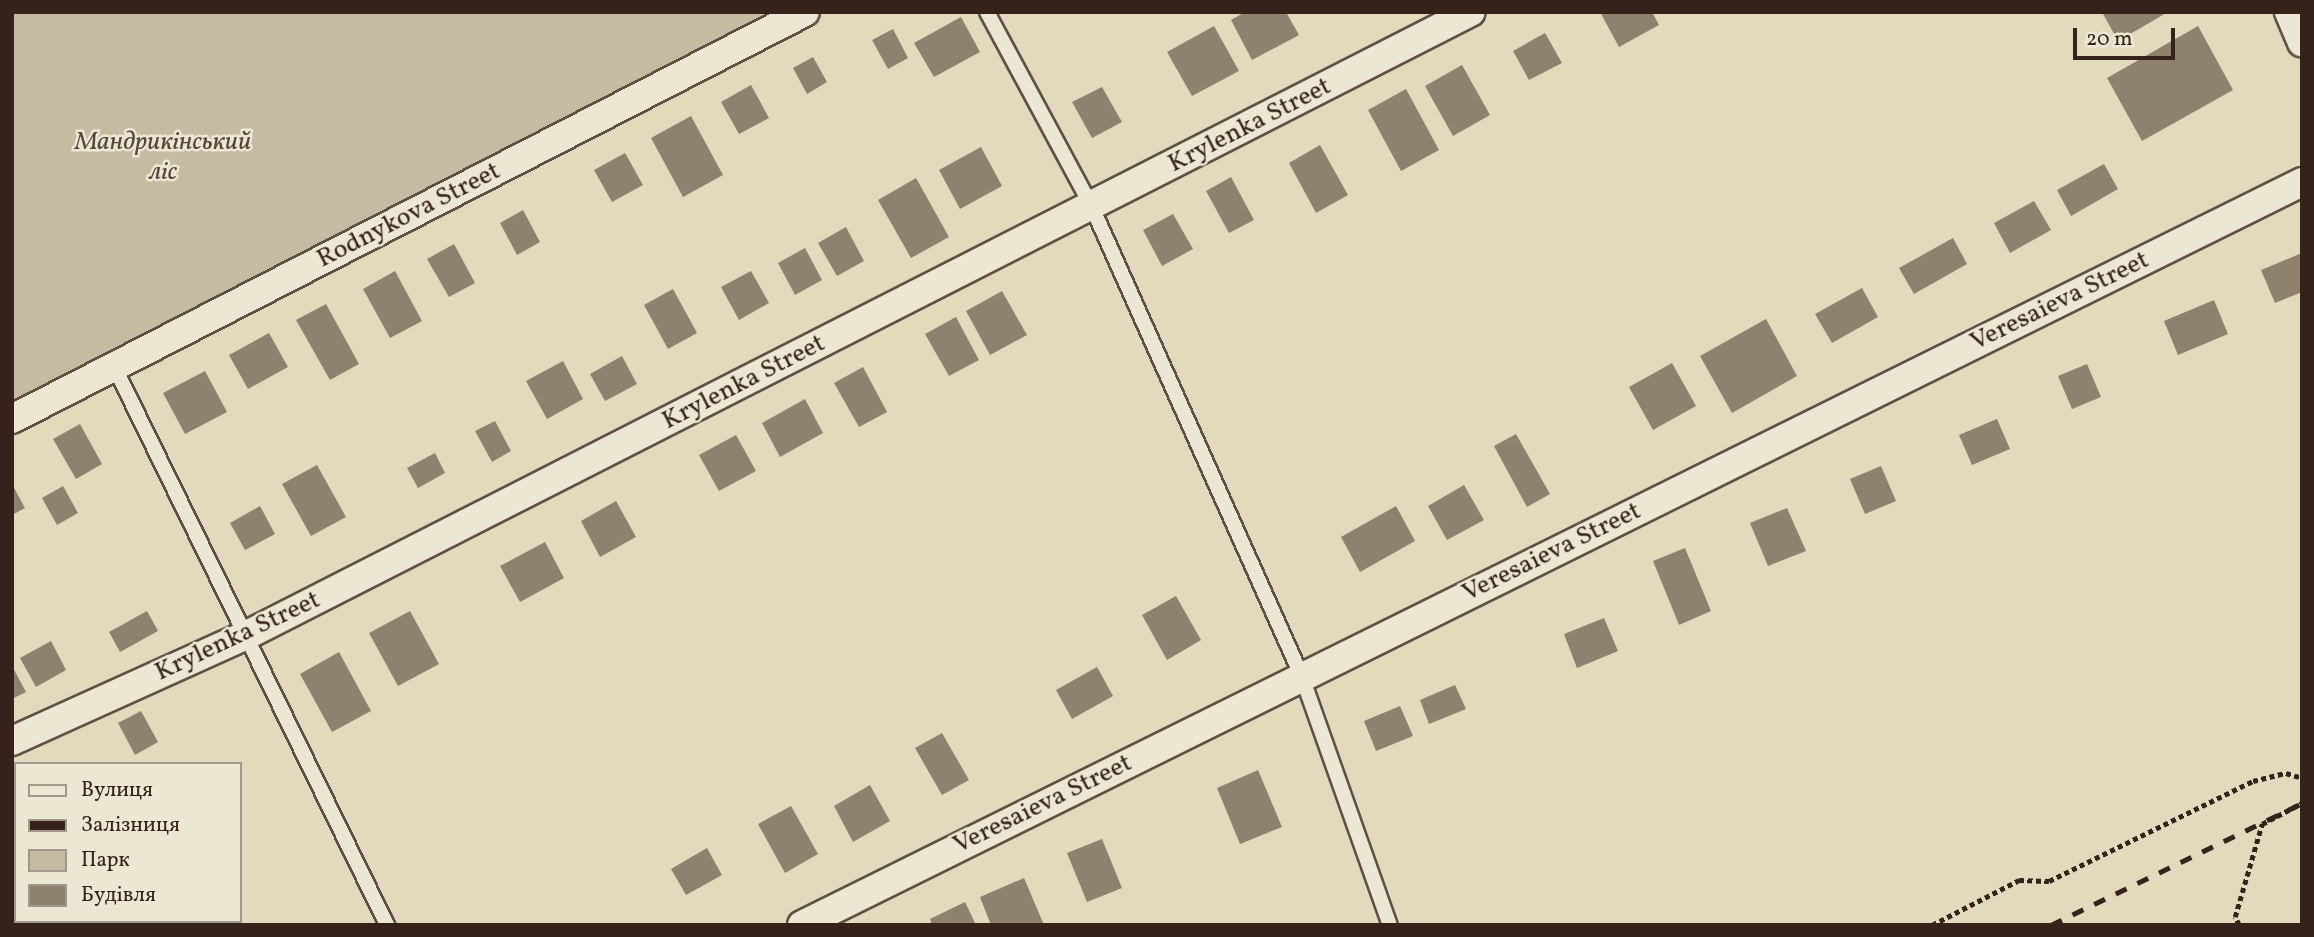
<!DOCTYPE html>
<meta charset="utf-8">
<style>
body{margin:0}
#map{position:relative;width:2314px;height:937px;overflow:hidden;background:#e2dabc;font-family:Vollkorn,serif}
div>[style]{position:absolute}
.green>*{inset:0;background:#c4bba1}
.building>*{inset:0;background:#8e826f}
.path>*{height:4.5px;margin-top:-2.25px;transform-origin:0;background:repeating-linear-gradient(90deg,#34221b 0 5px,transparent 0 8.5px)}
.roads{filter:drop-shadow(2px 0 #605043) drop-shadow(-2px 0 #605043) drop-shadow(0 2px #605043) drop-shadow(0 -2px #605043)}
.lane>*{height:14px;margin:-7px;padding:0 7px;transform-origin:7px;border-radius:7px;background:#ece7d3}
.street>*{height:28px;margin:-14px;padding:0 14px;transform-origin:14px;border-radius:14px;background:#ece7d3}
.rail>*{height:5px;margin-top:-2.5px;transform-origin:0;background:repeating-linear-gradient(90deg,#34221b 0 12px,transparent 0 24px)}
span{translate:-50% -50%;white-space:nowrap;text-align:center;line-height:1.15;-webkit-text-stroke:5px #ece7d3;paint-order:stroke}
.street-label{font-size:26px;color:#34221b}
.park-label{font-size:26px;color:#58483c;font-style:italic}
.frame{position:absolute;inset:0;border:14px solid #34221b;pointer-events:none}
.legend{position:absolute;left:14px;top:762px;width:228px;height:161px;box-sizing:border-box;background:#ece7d3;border:2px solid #a29889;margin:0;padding:9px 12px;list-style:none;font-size:21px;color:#34221b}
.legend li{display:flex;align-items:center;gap:14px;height:35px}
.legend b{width:35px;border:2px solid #a29889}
.scale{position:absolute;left:2073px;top:28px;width:102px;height:32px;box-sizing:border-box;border:4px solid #34221b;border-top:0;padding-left:9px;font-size:21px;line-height:24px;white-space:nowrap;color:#34221b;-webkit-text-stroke:5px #ece7d3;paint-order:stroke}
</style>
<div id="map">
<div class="green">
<i style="clip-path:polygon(12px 12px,805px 12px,12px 419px)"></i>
</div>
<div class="building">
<i style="clip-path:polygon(1245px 12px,1286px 12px,1299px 35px,1252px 60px,1231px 20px)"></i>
<i style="clip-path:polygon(1600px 12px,1652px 12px,1659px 25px,1619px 47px)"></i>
<i style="clip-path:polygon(2102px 12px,2168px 12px,2118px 41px)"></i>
<i style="clip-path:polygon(961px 17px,980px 52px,934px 77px,914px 43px)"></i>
<i style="clip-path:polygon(1214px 26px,1239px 71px,1192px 96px,1167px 52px)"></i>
<i style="clip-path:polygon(2198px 26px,2233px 90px,2142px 141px,2107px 78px)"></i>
<i style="clip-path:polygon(893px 29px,908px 58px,888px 69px,872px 40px)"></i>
<i style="clip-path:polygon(1545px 33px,1562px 63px,1529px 80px,1513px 51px)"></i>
<i style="clip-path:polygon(813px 57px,827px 82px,807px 94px,793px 68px)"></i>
<i style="clip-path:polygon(1462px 65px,1490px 115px,1453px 136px,1425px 86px)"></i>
<i style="clip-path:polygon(751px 85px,769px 118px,739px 134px,721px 102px)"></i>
<i style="clip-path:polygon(1102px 87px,1122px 122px,1092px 138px,1072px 102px)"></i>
<i style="clip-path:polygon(1406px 89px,1439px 150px,1401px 171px,1368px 110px)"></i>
<i style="clip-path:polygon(691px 116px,723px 175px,683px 197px,651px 138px)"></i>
<i style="clip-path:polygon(1320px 145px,1348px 195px,1316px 213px,1289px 163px)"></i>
<i style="clip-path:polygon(981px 147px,1002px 186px,960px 209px,939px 170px)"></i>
<i style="clip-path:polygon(625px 153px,643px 185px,612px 202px,594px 170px)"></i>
<i style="clip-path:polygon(2104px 164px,2118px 189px,2071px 216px,2057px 190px)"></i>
<i style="clip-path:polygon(1231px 177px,1254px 220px,1229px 233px,1206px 191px)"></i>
<i style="clip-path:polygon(916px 178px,949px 237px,911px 258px,878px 200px)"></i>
<i style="clip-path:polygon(2034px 201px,2051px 230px,2010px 253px,1994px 223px)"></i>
<i style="clip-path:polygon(523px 210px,540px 242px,517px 255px,500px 223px)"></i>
<i style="clip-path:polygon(1173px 214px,1193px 249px,1162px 266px,1143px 230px)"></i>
<i style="clip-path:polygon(846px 227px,864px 261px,837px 276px,818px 243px)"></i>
<i style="clip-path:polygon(1953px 238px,1967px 264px,1914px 294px,1899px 268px)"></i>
<i style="clip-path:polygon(454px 244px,475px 283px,449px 297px,427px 259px)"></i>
<i style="clip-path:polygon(805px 248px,822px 280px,795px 295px,778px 263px)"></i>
<i style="clip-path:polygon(2302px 253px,2302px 292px,2275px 303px,2261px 270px)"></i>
<i style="clip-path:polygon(395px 271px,422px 321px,390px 338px,363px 289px)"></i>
<i style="clip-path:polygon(751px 271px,769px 303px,739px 320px,721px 287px)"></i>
<i style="clip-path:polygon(1862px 288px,1878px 317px,1832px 343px,1815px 314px)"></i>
<i style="clip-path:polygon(673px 289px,697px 333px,668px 349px,644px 305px)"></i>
<i style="clip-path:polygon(1002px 291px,1027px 335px,990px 355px,966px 311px)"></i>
<i style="clip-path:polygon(2214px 300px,2228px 334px,2178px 355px,2164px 321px)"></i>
<i style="clip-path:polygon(326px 304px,359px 364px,330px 380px,296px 320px)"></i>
<i style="clip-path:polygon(956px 317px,979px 360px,949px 376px,925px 334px)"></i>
<i style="clip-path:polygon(1766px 319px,1797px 376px,1732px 413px,1700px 356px)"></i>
<i style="clip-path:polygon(269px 333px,288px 367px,248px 389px,229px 355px)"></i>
<i style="clip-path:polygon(622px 356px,637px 384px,605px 401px,590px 374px)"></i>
<i style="clip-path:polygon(563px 361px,583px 399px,547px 419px,526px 381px)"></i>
<i style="clip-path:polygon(1672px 363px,1696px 406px,1653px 430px,1629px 387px)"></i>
<i style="clip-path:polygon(2087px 364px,2101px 397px,2072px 409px,2058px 376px)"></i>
<i style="clip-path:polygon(863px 367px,887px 412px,859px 427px,834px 383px)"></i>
<i style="clip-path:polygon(205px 371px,227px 412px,185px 434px,163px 393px)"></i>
<i style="clip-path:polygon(805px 399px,823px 433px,780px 457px,762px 423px)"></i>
<i style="clip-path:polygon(1997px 419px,2010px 449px,1972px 465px,1959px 435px)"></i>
<i style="clip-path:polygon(495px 421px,511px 451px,492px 462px,475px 431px)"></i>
<i style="clip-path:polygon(80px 424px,102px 464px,76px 479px,53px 439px)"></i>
<i style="clip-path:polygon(1516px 434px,1550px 494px,1527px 507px,1494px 446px)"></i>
<i style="clip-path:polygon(736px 435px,756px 471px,719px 491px,699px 455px)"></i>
<i style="clip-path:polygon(435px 453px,445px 473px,418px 488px,407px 468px)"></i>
<i style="clip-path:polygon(317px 465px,346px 517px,311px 536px,282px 484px)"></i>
<i style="clip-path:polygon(1881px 466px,1896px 501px,1865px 514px,1850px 479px)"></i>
<i style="clip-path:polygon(12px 484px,25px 508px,12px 515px)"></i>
<i style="clip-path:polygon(1464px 485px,1484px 520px,1447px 540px,1428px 506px)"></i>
<i style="clip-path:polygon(63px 486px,78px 513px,57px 525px,42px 498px)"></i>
<i style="clip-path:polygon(616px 501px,636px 537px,600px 557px,581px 521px)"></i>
<i style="clip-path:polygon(260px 506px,275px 534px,245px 550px,230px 523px)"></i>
<i style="clip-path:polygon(1396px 506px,1415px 541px,1360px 572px,1341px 537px)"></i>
<i style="clip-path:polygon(1787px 508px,1806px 551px,1768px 566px,1750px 523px)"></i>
<i style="clip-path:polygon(545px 542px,564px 578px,520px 602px,500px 566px)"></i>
<i style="clip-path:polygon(1685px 548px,1711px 611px,1679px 625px,1653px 561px)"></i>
<i style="clip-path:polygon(1176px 596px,1201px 640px,1167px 660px,1142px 615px)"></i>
<i style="clip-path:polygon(147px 611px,158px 631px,120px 652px,109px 632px)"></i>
<i style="clip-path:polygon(410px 611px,439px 664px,398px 686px,369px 633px)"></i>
<i style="clip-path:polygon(1604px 618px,1618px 651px,1577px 668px,1564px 634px)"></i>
<i style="clip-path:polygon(51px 641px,66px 670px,36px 687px,20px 658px)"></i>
<i style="clip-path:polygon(339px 652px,371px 711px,332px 732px,300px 674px)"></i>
<i style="clip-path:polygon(12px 666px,26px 692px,12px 699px)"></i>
<i style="clip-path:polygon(1097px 667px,1113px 696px,1072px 719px,1056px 690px)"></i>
<i style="clip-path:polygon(1455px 685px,1466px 709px,1429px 724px,1420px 700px)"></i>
<i style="clip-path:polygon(1400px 706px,1413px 736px,1376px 751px,1364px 721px)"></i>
<i style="clip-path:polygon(141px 711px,158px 742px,135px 755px,118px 723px)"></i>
<i style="clip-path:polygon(942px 733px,969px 780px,942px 795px,915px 748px)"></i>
<i style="clip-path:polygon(1258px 770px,1282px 827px,1240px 844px,1217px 788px)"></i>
<i style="clip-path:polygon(870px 785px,890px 821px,853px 842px,834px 806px)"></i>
<i style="clip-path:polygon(791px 806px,818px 854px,785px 873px,758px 824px)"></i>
<i style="clip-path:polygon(1102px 839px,1122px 888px,1087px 902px,1067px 853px)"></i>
<i style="clip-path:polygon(707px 848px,722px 875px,686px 895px,671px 869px)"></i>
<i style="clip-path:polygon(1024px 878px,1044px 925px,991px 925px,980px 897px)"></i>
<i style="clip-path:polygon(965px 902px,976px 925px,932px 925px,930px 919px)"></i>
</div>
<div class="path">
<i style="left:1932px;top:925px;width:98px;rotate:-27.3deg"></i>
<i style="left:2019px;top:880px;width:30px;rotate:2deg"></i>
<i style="left:2049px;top:881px;width:227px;rotate:-26.1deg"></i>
<i style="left:2253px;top:781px;width:34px;rotate:-14deg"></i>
<i style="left:2286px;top:773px;width:17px;rotate:17deg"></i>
<i style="left:2239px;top:925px;width:9px;rotate:-117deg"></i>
<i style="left:2235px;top:917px;width:97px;rotate:-73.8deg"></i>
<i style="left:2262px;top:824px;width:45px;rotate:-27.7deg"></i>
</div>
<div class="roads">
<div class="lane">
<i style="left:987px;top:12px;width:221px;rotate:61.7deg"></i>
<i style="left:1092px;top:207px;width:515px;rotate:65.92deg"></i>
<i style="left:1302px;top:677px;width:263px;rotate:70.5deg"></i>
<i style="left:115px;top:368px;width:620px;rotate:63.97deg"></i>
</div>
<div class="street">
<i style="left:2289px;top:12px;width:33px;rotate:67deg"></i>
<i style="left:12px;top:419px;width:891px;rotate:-27.17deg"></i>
<i style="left:12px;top:741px;width:258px;rotate:-24.3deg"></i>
<i style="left:247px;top:635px;width:1373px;rotate:-26.98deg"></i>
<i style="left:802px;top:925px;width:1674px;rotate:-26.35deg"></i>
</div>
</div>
<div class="rail">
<i style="left:2051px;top:925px;width:279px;rotate:-25.9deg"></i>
</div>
<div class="street-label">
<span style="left:1250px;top:126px;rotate:-27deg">Krylenka Street</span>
<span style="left:409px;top:216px;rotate:-27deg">Rodnykova Street</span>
<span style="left:2060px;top:302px;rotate:-26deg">Veresaieva Street</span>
<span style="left:744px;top:383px;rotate:-27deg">Krylenka Street</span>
<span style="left:1552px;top:553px;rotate:-26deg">Veresaieva Street</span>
<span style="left:238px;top:637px;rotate:-25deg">Krylenka Street</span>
<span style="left:1043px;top:805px;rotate:-26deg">Veresaieva Street</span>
</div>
<div class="park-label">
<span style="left:163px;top:158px">Мандрикінський<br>ліс</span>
</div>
<div class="frame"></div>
<ul class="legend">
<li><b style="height:9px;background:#ece7d3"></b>Вулиця</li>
<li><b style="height:9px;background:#34221b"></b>Залізниця</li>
<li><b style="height:19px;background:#c4bba1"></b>Парк</li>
<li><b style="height:19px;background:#8e826f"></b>Будівля</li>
</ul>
<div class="scale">20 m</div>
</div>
